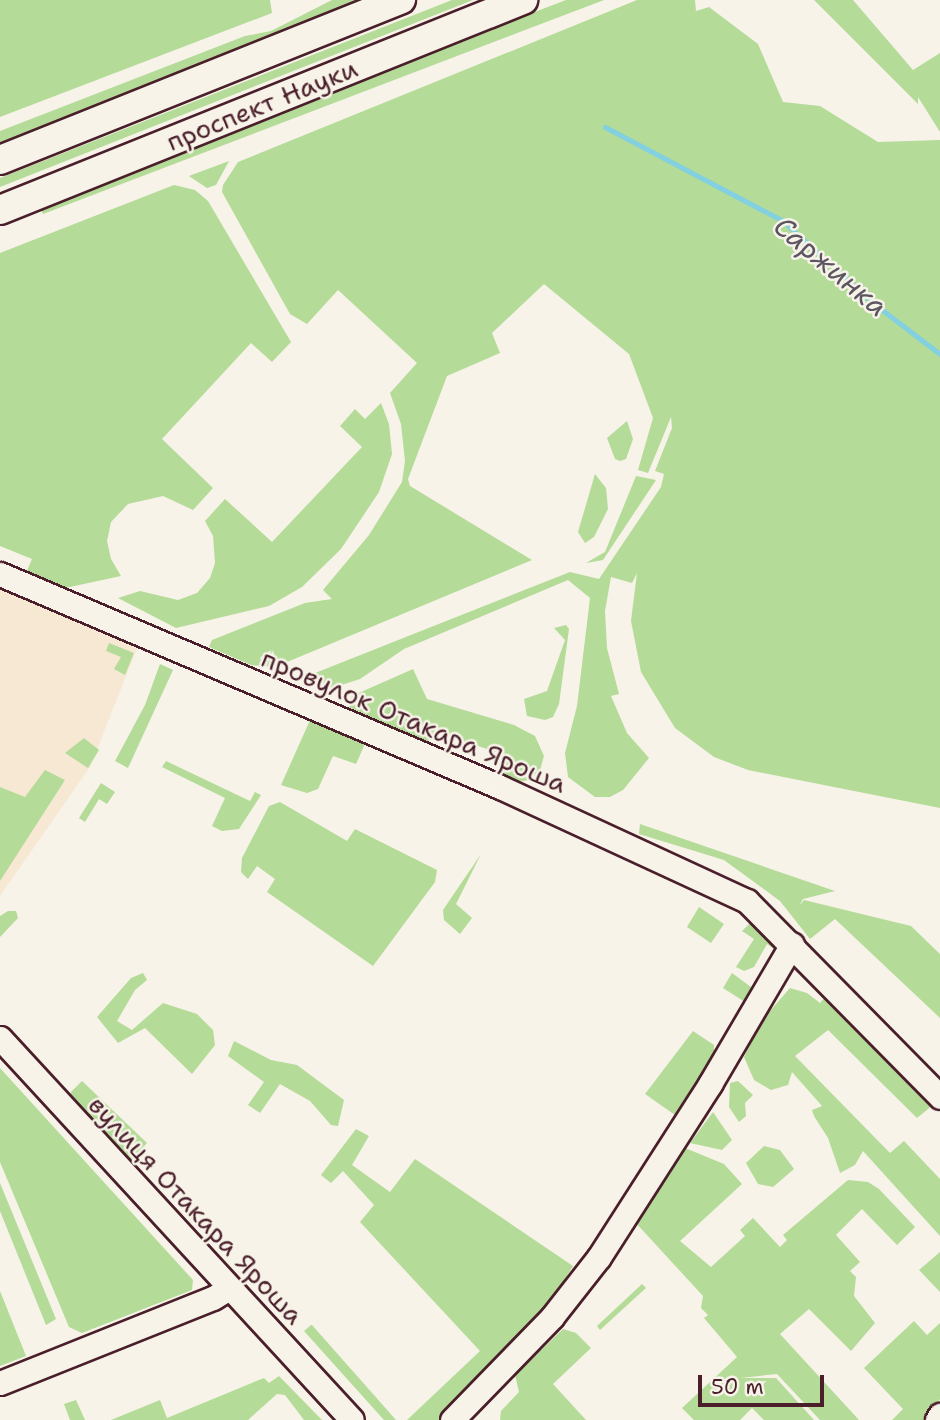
<!DOCTYPE html>
<meta charset="utf-8">
<style>
body{margin:0}
#map{position:relative;width:940px;height:1420px;overflow:hidden;background:#f7f3e8;font-family:"Shantell Sans",sans-serif}
div>[style]{position:absolute}
.built>*{inset:0;background:#f7e8d4}
.green>*{inset:0;background:#b4db98}
.stream>*{height:5px;margin:-2.5px;padding:0 2.5px;transform-origin:2.5px;border-radius:2.5px;background:#82d0e0}
.roads{filter:drop-shadow(2px 0 #4a1f2b) drop-shadow(-2px 0 #4a1f2b) drop-shadow(0 2px #4a1f2b) drop-shadow(0 -2px #4a1f2b)}
.minor>*{height:23px;margin:-11.5px;padding:0 11.5px;transform-origin:11.5px;border-radius:11.5px;background:#f7f3e8}
.major>*{height:28px;margin:-14px;padding:0 14px;transform-origin:14px;border-radius:14px;background:#f7f3e8}
span{translate:-50% -50%;white-space:nowrap;text-align:center;line-height:1.15;-webkit-text-stroke:5px #f7f3e8;paint-order:stroke}
.street-label{font-size:26px;color:#4a1f2b}
.water-label{font-size:28px;color:#5b5461;font-style:italic}
.scale{position:absolute;left:698px;top:1375px;width:126px;height:32px;box-sizing:border-box;border:4px solid #4a1f2b;border-top:0;padding-left:9px;font-size:21px;line-height:24px;white-space:nowrap;color:#4a1f2b;-webkit-text-stroke:5px #f7f3e8;paint-order:stroke}
</style>
<div id="map">
<div class="built">
<i style="clip-path:polygon(0 585px,140px 641px,90px 767px,0 896px)"></i>
</div>
<div class="green">
<i style="clip-path:polygon(0 0,270px 0,272px 13px,0 117px)"></i>
<i style="clip-path:polygon(332px 0,372px 0,0 145px,0 131px,245px 36px,271px 31px)"></i>
<i style="clip-path:polygon(452px 0,473px 0,0 187px,0 178px)"></i>
<i style="clip-path:polygon(566px 0,604px 0,43px 214px,37px 202px)"></i>
<i style="clip-path:polygon(637px 0,695px 0,696px 11px,709px 7px,758px 44px,783px 102px,820px 106px,878px 142px,940px 140px,940px 808px,748px 770px,714px 757px,675px 728px,641px 672px,631px 621px,637px 573px,632px 583px,611px 577px,605px 611px,607px 648px,619px 694px,611px 696px,627px 733px,649px 758px,623px 790px,610px 797px,595px 797px,568px 777px,565px 753px,577px 706px,590px 598px,568px 580px,404px 649px,360px 679px,329px 689px,304px 685px,310px 675px,570px 572px,599px 579px,661px 487px,664px 474px,655px 471px,672px 428px,671px 417px,648px 473px,638px 470px,653px 418px,629px 354px,544px 284px,492px 333px,500px 353px,447px 376px,408px 479px,410px 486px,532px 560px,275px 667px,251px 665px,209px 647px,212px 640px,305px 603px,332px 599px,323px 590px,369px 535px,402px 482px,405px 461px,401px 424px,390px 393px,417px 363px,338px 290px,307px 324px,290px 314px,222px 192px,223px 185px,238px 162px)"></i>
<i style="clip-path:polygon(814px 0,853px 0,913px 70px,940px 53px,940px 132px,918px 97px,918px 104px)"></i>
<i style="clip-path:polygon(229px 161px,216px 185px,207px 188px,189px 176px)"></i>
<i style="clip-path:polygon(174px 185px,195px 190px,208px 201px,291px 342px,272px 362px,251px 343px,162px 439px,213px 488px,193px 510px,163px 496px,128px 504px,111px 522px,107px 541px,111px 559px,121px 576px,65px 588px,26px 573px,32px 559px,0 546px,0 253px)"></i>
<i style="clip-path:polygon(381px 403px,389px 424px,392px 454px,379px 492px,341px 549px,302px 587px,269px 606px,176px 628px,118px 598px,140px 591px,178px 600px,197px 593px,210px 578px,215px 563px,213px 536px,205px 521px,225px 499px,272px 542px,362px 447px,340px 426px,355px 409px,365px 419px)"></i>
<i style="clip-path:polygon(627px 421px,633px 439px,626px 459px,620px 461px,615px 459px,607px 438px)"></i>
<i style="clip-path:polygon(595px 474px,606px 488px,608px 509px,594px 537px,585px 543px,578px 532px)"></i>
<i style="clip-path:polygon(636px 476px,656px 480px,603px 560px,586px 563px,605px 552px)"></i>
<i style="clip-path:polygon(566px 625px,569px 629px,559px 704px,553px 717px,545px 720px,527px 716px,524px 699px,547px 691px,565px 640px,554px 628px)"></i>
<i style="clip-path:polygon(109px 643px,134px 653px,125px 675px,114px 669px,121px 657px,106px 651px)"></i>
<i style="clip-path:polygon(160px 664px,173px 670px,128px 768px,115px 761px,145px 705px)"></i>
<i style="clip-path:polygon(413px 669px,427px 699px,514px 725px,535px 736px,544px 756px,540px 770px,529px 780px,517px 782px,502px 775px,496px 752px,442px 734px,425px 742px,349px 707px,352px 696px)"></i>
<i style="clip-path:polygon(311px 718px,368px 737px,356px 764px,333px 756px,318px 789px,307px 793px,281px 785px)"></i>
<i style="clip-path:polygon(84px 738px,99px 750px,88px 768px,65px 753px)"></i>
<i style="clip-path:polygon(166px 761px,250px 801px,255px 792px,261px 795px,239px 829px,222px 831px,212px 826px,225px 798px,162px 767px)"></i>
<i style="clip-path:polygon(45px 770px,65px 780px,0 881px,0 787px,25px 797px)"></i>
<i style="clip-path:polygon(101px 783px,115px 792px,107px 804px,99px 799px,85px 822px,79px 818px)"></i>
<i style="clip-path:polygon(280px 802px,347px 841px,355px 829px,437px 870px,435px 882px,373px 966px,267px 892px,275px 879px,257px 866px,248px 879px,241px 872px,242px 858px,269px 806px)"></i>
<i style="clip-path:polygon(640px 824px,835px 891px,803px 899px,799px 906px,804px 900px,911px 926px,940px 954px,940px 1018px,835px 919px,810px 939px,780px 901px,724px 860px,639px 834px)"></i>
<i style="clip-path:polygon(481px 854px,456px 904px,472px 918px,460px 934px,444px 920px,443px 910px)"></i>
<i style="clip-path:polygon(699px 907px,724px 924px,711px 943px,687px 927px)"></i>
<i style="clip-path:polygon(8px 911px,16px 911px,18px 918px,0 937px,0 916px)"></i>
<i style="clip-path:polygon(752px 921px,778px 938px,777px 951px,767px 944px,754px 967px,744px 971px,736px 967px,754px 939px,742px 931px)"></i>
<i style="clip-path:polygon(143px 973px,147px 980px,135px 990px,117px 1021px,132px 1030px,163px 1003px,197px 1014px,213px 1030px,215px 1045px,192px 1074px,145px 1028px,118px 1043px,97px 1017px,131px 978px)"></i>
<i style="clip-path:polygon(732px 973px,755px 990px,748px 1004px,723px 988px)"></i>
<i style="clip-path:polygon(790px 988px,807px 993px,820px 1003px,829px 992px,933px 1105px,917px 1118px,828px 1030px,795px 1056px,890px 1153px,904px 1141px,940px 1179px,940px 1236px,863px 1151px,855px 1165px,840px 1173px,828px 1138px,814px 1116px,812px 1110px,822px 1106px,792px 1072px,788px 1085px,771px 1090px,754px 1080px,744px 1057px,762px 1020px)"></i>
<i style="clip-path:polygon(693px 1031px,714px 1045px,714px 1055px,675px 1115px,645px 1094px)"></i>
<i style="clip-path:polygon(234px 1041px,271px 1060px,297px 1065px,344px 1100px,338px 1126px,331px 1125px,310px 1101px,280px 1084px,260px 1113px,248px 1105px,264px 1082px,228px 1056px)"></i>
<i style="clip-path:polygon(0 1068px,193px 1280px,192px 1290px,82px 1333px,69px 1327px,0 1162px)"></i>
<i style="clip-path:polygon(82px 1081px,147px 1143px,132px 1160px,125px 1158px,72px 1101px,71px 1092px)"></i>
<i style="clip-path:polygon(738px 1081px,753px 1095px,745px 1103px,746px 1116px,739px 1122px,729px 1107px,730px 1083px)"></i>
<i style="clip-path:polygon(713px 1112px,732px 1140px,722px 1150px,690px 1143px)"></i>
<i style="clip-path:polygon(356px 1129px,369px 1136px,352px 1165px,390px 1192px,415px 1159px,573px 1266px,547px 1307px,439px 1420px,407px 1420px,480px 1351px,360px 1222px,374px 1205px,343px 1171px,331px 1183px,321px 1175px)"></i>
<i style="clip-path:polygon(764px 1146px,780px 1150px,794px 1169px,773px 1187px,758px 1184px,746px 1163px)"></i>
<i style="clip-path:polygon(685px 1148px,724px 1164px,742px 1184px,680px 1241px,711px 1267px,745px 1236px,740px 1230px,753px 1218px,780px 1247px,787px 1240px,783px 1235px,848px 1180px,868px 1182px,879px 1189px,915px 1227px,897px 1245px,862px 1209px,836px 1235px,860px 1262px,850px 1271px,856px 1277px,854px 1296px,875px 1323px,851px 1351px,809px 1309px,780px 1334px,859px 1420px,820px 1420px,777px 1374px,740px 1378px,776px 1378px,814px 1420px,764px 1420px,752px 1408px,740px 1420px,694px 1420px,682px 1408px,737px 1357px,704px 1318px,708px 1315px,701px 1308px,703px 1296px,635px 1222px)"></i>
<i style="clip-path:polygon(0 1183px,56px 1319px,46px 1325px,0 1211px)"></i>
<i style="clip-path:polygon(940px 1252px,940px 1292px,919px 1270px)"></i>
<i style="clip-path:polygon(642px 1284px,646px 1288px,600px 1330px,597px 1326px)"></i>
<i style="clip-path:polygon(0 1291px,26px 1356px,0 1366px)"></i>
<i style="clip-path:polygon(914px 1321px,927px 1335px,940px 1323px,940px 1399px,928px 1420px,892px 1420px,903px 1409px,864px 1368px)"></i>
<i style="clip-path:polygon(311px 1325px,312px 1325px,396px 1420px,384px 1420px,304px 1331px)"></i>
<i style="clip-path:polygon(563px 1329px,576px 1333px,591px 1348px,553px 1384px,586px 1420px,500px 1420px,501px 1411px,519px 1392px,515px 1375px)"></i>
<i style="clip-path:polygon(279px 1376px,322px 1420px,304px 1420px,285px 1395px,277px 1394px,248px 1420px,111px 1420px,160px 1400px,167px 1418px,264px 1378px,269px 1383px)"></i>
<i style="clip-path:polygon(76px 1400px,85px 1420px,70px 1420px,64px 1404px)"></i>
</div>
<div class="stream">
<i style="left:605px;top:127px;width:201px;rotate:27.8deg"></i>
<i style="left:783px;top:221px;width:122px;rotate:42.3deg"></i>
<i style="left:873px;top:303px;width:84px;rotate:37.3deg"></i>
</div>
<div class="roads">
<div class="minor">
<i style="left:0;top:574px;width:543px;rotate:23.07deg"></i>
<i style="left:500px;top:787px;width:272px;rotate:24.8deg"></i>
<i style="left:747px;top:901px;width:275px;rotate:45.4deg"></i>
<i style="left:0;top:1038px;width:519px;rotate:47.34deg"></i>
<i style="left:0;top:1383px;width:229px;rotate:-21.8deg"></i>
<i style="left:213px;top:1298px;width:19px;rotate:-32deg"></i>
<i style="left:452px;top:1420px;width:144px;rotate:-45.8deg"></i>
<i style="left:552px;top:1317px;width:76px;rotate:-51.9deg"></i>
<i style="left:599px;top:1257px;width:206px;rotate:-57.3deg"></i>
<i style="left:710px;top:1084px;width:162px;rotate:-59.6deg"></i>
<i style="left:937px;top:1420px;width:6px;rotate:-59deg"></i>
</div>
<div class="major">
<i style="left:0;top:160px;width:432px;rotate:-21.8deg"></i>
<i style="left:0;top:210px;width:564px;rotate:-21.88deg"></i>
</div>
</div>
<div class="street-label">
<span style="left:262px;top:105px;rotate:-22deg">проспект Науки</span>
<span style="left:414px;top:721px;rotate:23deg">провулок Отакара Яроша</span>
<span style="left:196px;top:1210px;rotate:47deg">вулиця Отакара Яроша</span>
</div>
<div class="water-label">
<span style="left:831px;top:266px;rotate:40deg">Саржинка</span>
</div>
<div class="scale">50 m</div>
</div>
